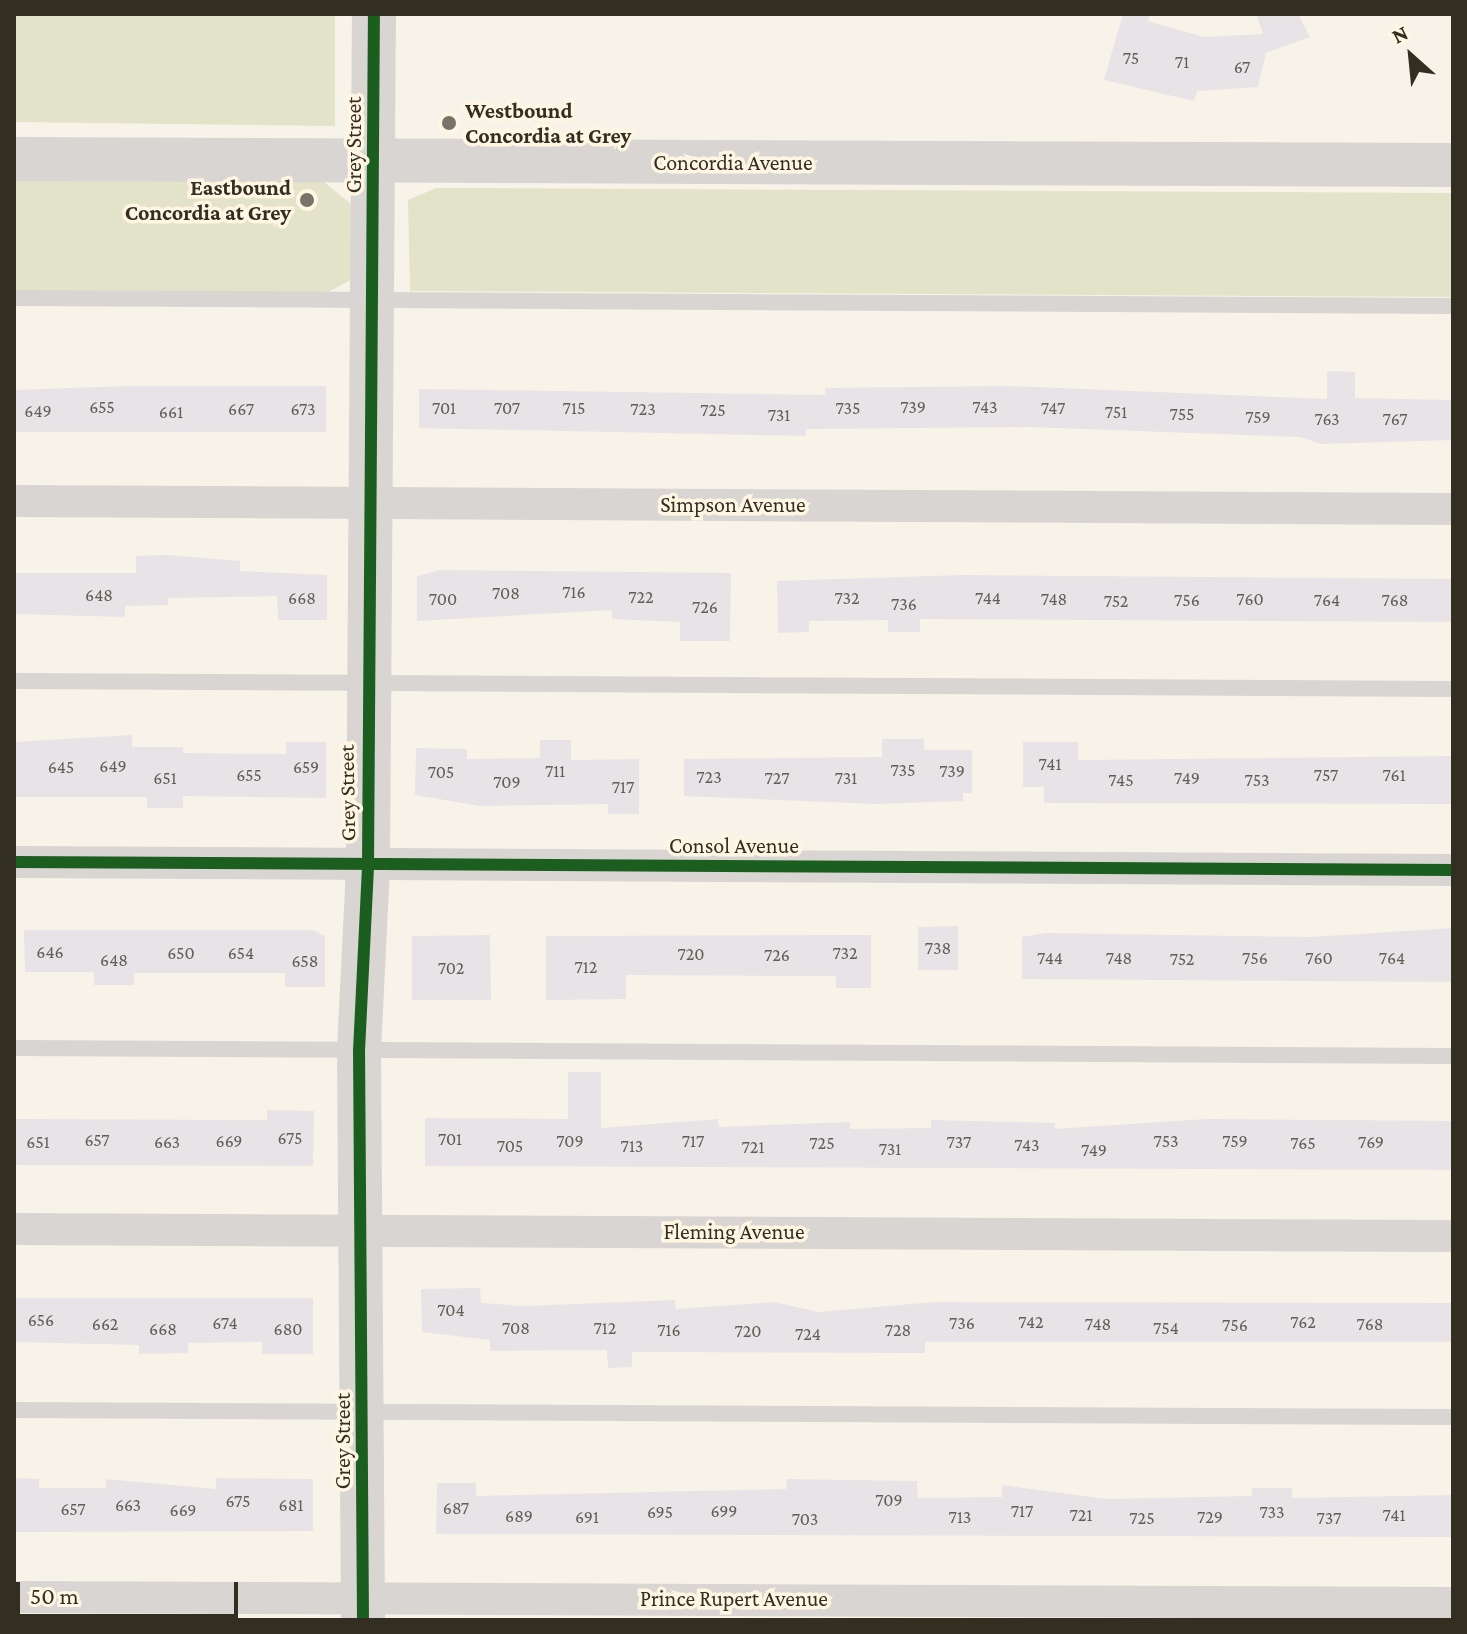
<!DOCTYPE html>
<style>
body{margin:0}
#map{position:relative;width:1467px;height:1634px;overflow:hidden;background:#f8f3e9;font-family:"Crimson Pro",serif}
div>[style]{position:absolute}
.green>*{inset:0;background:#e3e3c9}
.building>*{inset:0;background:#e7e3e6}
.lane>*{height:16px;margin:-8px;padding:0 8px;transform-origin:8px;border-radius:8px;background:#d8d5d2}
.street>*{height:32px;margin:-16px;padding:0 16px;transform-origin:16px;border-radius:16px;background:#d8d5d2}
.secondary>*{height:44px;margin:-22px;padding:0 22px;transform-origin:22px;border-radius:22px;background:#d8d5d2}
.cycleway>*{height:12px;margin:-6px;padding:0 6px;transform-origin:6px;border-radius:6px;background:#1b5e20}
.dots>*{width:22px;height:22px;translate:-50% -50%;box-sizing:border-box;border:4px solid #fef6e3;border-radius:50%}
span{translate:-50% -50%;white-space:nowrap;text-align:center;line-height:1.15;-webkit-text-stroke:7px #fef6e3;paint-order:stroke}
.number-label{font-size:18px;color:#625d55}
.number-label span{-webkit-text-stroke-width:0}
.poi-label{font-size:22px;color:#332e22;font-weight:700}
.left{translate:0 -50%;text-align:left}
.right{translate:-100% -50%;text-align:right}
.street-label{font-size:22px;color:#332e22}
.frame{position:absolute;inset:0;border:16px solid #332e22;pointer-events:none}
.north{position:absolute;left:1371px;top:16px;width:80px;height:80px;-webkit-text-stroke:6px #fef6e3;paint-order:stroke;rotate:333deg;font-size:22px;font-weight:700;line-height:32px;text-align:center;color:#332e22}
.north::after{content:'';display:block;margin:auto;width:28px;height:36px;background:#332e22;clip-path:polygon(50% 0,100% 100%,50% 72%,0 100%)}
.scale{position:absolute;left:16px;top:1582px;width:222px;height:36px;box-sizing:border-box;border:4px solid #332e22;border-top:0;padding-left:10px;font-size:24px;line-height:28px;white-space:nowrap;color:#332e22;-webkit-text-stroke:6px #fef6e3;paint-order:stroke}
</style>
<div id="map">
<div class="green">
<i style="clip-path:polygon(335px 14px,335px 126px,14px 122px,14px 15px)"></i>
<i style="clip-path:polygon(14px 180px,323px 181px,352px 205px,351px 280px,326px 293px,14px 291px)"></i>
<i style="clip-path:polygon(436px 188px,1453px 193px,1453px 297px,410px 291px,408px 200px)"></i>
</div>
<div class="building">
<i style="clip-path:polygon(1123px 14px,1150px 14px,1148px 21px,1204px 37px,1263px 34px,1256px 14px,1298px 14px,1310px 37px,1266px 53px,1258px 87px,1197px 91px,1194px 101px,1104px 80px)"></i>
<i style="clip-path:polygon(1327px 371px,1355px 372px,1355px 398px,1453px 400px,1453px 440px,1321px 444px,1300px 437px,1030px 427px,806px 429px,806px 436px,419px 428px,419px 389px,825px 395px,825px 388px,1007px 386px,1327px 399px)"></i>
<i style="clip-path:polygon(129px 386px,326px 386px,326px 432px,14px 432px,14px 390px)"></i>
<i style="clip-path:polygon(167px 555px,240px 561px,240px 571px,327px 575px,327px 620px,278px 620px,277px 596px,168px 598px,168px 605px,125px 606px,125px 617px,14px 614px,14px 573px,136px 573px,136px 556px)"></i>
<i style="clip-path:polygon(440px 570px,731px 573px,730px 641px,680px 641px,680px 622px,612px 619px,612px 610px,417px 621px,417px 576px)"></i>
<i style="clip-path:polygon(963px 575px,1453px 579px,1453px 622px,920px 619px,920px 632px,888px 632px,888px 620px,809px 621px,809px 632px,778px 633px,777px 581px)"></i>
<i style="clip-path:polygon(132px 735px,132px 747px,183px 747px,183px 753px,286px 754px,286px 742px,326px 742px,326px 798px,183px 796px,183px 808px,147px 808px,147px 797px,14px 797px,14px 742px)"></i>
<i style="clip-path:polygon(882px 739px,924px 739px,924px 750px,972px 750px,972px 793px,963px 793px,963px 801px,875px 804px,684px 796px,684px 759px,882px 757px)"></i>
<i style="clip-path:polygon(540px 740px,571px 740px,571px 760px,639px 759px,639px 814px,608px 814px,608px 804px,480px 806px,415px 795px,416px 748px,467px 749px,467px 759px,540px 758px)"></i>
<i style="clip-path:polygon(1023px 742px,1078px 742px,1078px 760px,1453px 756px,1453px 804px,1044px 803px,1044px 787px,1023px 787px)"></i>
<i style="clip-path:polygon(958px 926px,958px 970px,918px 970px,918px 927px)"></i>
<i style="clip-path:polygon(1453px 928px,1453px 982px,1022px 979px,1022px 937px,1046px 933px,1311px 937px)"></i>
<i style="clip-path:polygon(24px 930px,313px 930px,325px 936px,325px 987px,285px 987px,285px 973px,134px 973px,134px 985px,94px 985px,94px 972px,25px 972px)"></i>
<i style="clip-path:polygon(490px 935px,491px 1000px,412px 1000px,412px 936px)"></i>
<i style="clip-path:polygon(871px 935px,871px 988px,836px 988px,836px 976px,626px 975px,626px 999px,546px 1000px,546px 936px)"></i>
<i style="clip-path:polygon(568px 1072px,601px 1072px,601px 1128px,718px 1119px,719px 1127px,850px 1122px,850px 1129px,931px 1128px,931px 1120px,1055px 1123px,1055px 1129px,1207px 1119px,1453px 1121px,1453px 1170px,425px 1166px,425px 1118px,568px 1119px)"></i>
<i style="clip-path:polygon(267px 1110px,314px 1111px,313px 1166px,14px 1165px,14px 1119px,267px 1120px)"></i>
<i style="clip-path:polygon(480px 1288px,481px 1303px,524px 1306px,675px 1300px,676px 1309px,774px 1302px,818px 1312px,935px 1302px,1453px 1303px,1453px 1342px,925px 1342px,925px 1353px,632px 1352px,632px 1367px,608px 1368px,607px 1350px,490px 1351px,490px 1340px,422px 1332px,421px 1289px)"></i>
<i style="clip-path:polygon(14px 1298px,313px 1298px,313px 1354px,262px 1354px,262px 1342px,188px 1343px,188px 1353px,139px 1354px,139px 1345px,14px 1342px)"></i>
<i style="clip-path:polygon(14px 1478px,39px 1479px,39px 1488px,106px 1488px,106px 1479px,216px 1489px,216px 1478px,313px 1479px,313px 1531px,14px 1532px)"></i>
<i style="clip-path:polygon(787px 1479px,917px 1481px,918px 1498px,1002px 1497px,1002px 1485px,1106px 1499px,1252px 1496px,1252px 1488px,1292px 1488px,1292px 1498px,1453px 1495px,1453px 1537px,436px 1534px,437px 1483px,476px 1483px,476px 1496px,786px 1489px)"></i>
</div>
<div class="lane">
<i style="left:14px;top:298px;width:1439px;rotate:0.32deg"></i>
<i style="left:14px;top:681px;width:1439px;rotate:0.32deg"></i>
<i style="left:14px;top:1048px;width:1439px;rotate:0.32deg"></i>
<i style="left:14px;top:1410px;width:1439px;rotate:0.28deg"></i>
</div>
<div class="street">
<i style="left:14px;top:501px;width:1439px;rotate:0.32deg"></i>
<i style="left:14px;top:862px;width:1439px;rotate:0.32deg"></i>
<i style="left:14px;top:1229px;width:1439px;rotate:0.28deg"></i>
<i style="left:14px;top:1597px;width:1439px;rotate:0.24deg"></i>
</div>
<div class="secondary">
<i style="left:14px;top:159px;width:1439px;rotate:0.24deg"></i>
<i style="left:363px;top:1620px;width:569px;rotate:-90.4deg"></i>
<i style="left:359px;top:1051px;width:187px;rotate:-87.2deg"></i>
<i style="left:368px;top:864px;width:850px;rotate:-89.6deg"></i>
</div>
<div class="cycleway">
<i style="left:14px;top:862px;width:1439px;rotate:0.32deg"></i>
<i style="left:363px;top:1620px;width:569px;rotate:-90.4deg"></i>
<i style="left:359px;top:1051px;width:187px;rotate:-87.2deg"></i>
<i style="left:368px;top:864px;width:850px;rotate:-89.6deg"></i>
</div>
<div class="dots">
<i style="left:449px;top:123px;background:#787368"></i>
<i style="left:307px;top:200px;background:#787368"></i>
</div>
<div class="number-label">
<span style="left:1131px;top:58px">75</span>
<span style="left:1182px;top:62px">71</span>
<span style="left:1242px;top:67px">67</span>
<span style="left:102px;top:407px">655</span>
<span style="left:913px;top:407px">739</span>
<span style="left:985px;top:407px">743</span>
<span style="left:444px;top:408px">701</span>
<span style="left:507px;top:408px">707</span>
<span style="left:574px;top:408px">715</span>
<span style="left:848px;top:408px">735</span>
<span style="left:1053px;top:408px">747</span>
<span style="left:241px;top:409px">667</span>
<span style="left:303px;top:409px">673</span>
<span style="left:643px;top:409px">723</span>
<span style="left:713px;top:410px">725</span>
<span style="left:38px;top:411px">649</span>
<span style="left:171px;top:412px">661</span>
<span style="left:1116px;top:412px">751</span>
<span style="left:1182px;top:414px">755</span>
<span style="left:779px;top:415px">731</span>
<span style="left:1258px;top:417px">759</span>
<span style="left:1327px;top:419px">763</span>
<span style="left:1395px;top:419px">767</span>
<span style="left:574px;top:592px">716</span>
<span style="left:506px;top:593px">708</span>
<span style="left:99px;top:595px">648</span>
<span style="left:641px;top:597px">722</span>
<span style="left:302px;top:598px">668</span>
<span style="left:847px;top:598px">732</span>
<span style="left:988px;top:598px">744</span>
<span style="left:443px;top:599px">700</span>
<span style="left:1054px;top:599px">748</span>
<span style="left:1250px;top:599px">760</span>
<span style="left:1187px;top:600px">756</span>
<span style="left:1327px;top:600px">764</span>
<span style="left:1395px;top:600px">768</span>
<span style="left:1116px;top:601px">752</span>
<span style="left:904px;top:604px">736</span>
<span style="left:705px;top:607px">726</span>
<span style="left:1050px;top:764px">741</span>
<span style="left:113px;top:766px">649</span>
<span style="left:61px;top:767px">645</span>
<span style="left:306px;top:767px">659</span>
<span style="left:903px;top:770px">735</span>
<span style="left:555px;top:771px">711</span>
<span style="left:952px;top:771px">739</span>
<span style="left:441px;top:772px">705</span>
<span style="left:249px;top:775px">655</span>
<span style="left:1326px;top:775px">757</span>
<span style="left:1394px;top:775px">761</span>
<span style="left:709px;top:777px">723</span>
<span style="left:165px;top:778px">651</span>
<span style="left:777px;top:778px">727</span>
<span style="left:846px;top:778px">731</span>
<span style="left:1187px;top:778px">749</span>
<span style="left:1121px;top:780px">745</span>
<span style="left:1257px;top:780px">753</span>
<span style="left:507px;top:782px">709</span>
<span style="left:623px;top:787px">717</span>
<span style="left:938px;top:948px">738</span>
<span style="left:50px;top:952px">646</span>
<span style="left:181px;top:953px">650</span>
<span style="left:241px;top:953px">654</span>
<span style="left:845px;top:953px">732</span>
<span style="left:691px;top:954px">720</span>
<span style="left:777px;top:955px">726</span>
<span style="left:1050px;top:958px">744</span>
<span style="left:1119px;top:958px">748</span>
<span style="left:1255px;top:958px">756</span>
<span style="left:1319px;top:958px">760</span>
<span style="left:1392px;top:958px">764</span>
<span style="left:1182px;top:959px">752</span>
<span style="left:114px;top:960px">648</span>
<span style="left:305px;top:961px">658</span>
<span style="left:586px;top:967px">712</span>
<span style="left:451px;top:968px">702</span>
<span style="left:290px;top:1138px">675</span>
<span style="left:450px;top:1139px">701</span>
<span style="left:97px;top:1140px">657</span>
<span style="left:229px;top:1141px">669</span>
<span style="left:570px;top:1141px">709</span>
<span style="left:693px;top:1141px">717</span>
<span style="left:1166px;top:1141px">753</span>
<span style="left:1235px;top:1141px">759</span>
<span style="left:38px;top:1142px">651</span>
<span style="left:167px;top:1142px">663</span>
<span style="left:959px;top:1142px">737</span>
<span style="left:1371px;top:1142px">769</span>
<span style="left:822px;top:1143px">725</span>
<span style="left:1303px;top:1143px">765</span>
<span style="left:1027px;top:1145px">743</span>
<span style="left:510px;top:1146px">705</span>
<span style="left:632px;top:1146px">713</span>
<span style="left:753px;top:1147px">721</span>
<span style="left:890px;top:1149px">731</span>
<span style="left:1094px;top:1150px">749</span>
<span style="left:451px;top:1310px">704</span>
<span style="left:41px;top:1320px">656</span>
<span style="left:1031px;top:1322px">742</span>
<span style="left:1303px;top:1322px">762</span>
<span style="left:225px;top:1323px">674</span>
<span style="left:962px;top:1323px">736</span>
<span style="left:105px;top:1324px">662</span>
<span style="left:1098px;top:1324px">748</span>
<span style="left:1370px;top:1324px">768</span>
<span style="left:1235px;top:1325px">756</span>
<span style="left:516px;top:1328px">708</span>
<span style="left:605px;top:1328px">712</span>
<span style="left:1166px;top:1328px">754</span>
<span style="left:163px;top:1329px">668</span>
<span style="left:288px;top:1329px">680</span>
<span style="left:669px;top:1330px">716</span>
<span style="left:898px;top:1330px">728</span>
<span style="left:748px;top:1331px">720</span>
<span style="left:808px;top:1334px">724</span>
<span style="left:889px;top:1500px">709</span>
<span style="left:238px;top:1501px">675</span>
<span style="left:128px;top:1505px">663</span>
<span style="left:291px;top:1505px">681</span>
<span style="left:456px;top:1508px">687</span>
<span style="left:73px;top:1509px">657</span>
<span style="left:183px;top:1510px">669</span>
<span style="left:724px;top:1511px">699</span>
<span style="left:1022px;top:1511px">717</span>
<span style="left:660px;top:1512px">695</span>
<span style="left:1272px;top:1512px">733</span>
<span style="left:1081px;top:1515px">721</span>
<span style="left:1394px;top:1515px">741</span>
<span style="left:519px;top:1516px">689</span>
<span style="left:587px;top:1517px">691</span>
<span style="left:960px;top:1517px">713</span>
<span style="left:1210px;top:1517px">729</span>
<span style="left:1142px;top:1518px">725</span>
<span style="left:1329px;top:1518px">737</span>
<span style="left:805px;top:1519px">703</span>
</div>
<div class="poi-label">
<span class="left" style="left:465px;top:123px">Westbound<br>Concordia at Grey</span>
<span class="right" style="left:291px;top:200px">Eastbound<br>Concordia at Grey</span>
</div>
<div class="street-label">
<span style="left:354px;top:145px;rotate:-90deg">Grey Street</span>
<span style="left:733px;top:163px">Concordia Avenue</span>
<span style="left:733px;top:505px">Simpson Avenue</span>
<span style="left:347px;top:793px;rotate:-91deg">Grey Street</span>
<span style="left:734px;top:846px">Consol Avenue</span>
<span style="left:734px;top:1232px">Fleming Avenue</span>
<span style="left:343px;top:1441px;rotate:-90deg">Grey Street</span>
<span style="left:734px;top:1599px">Prince Rupert Avenue</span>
</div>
<div class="frame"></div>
<div class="north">N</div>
<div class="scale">50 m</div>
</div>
